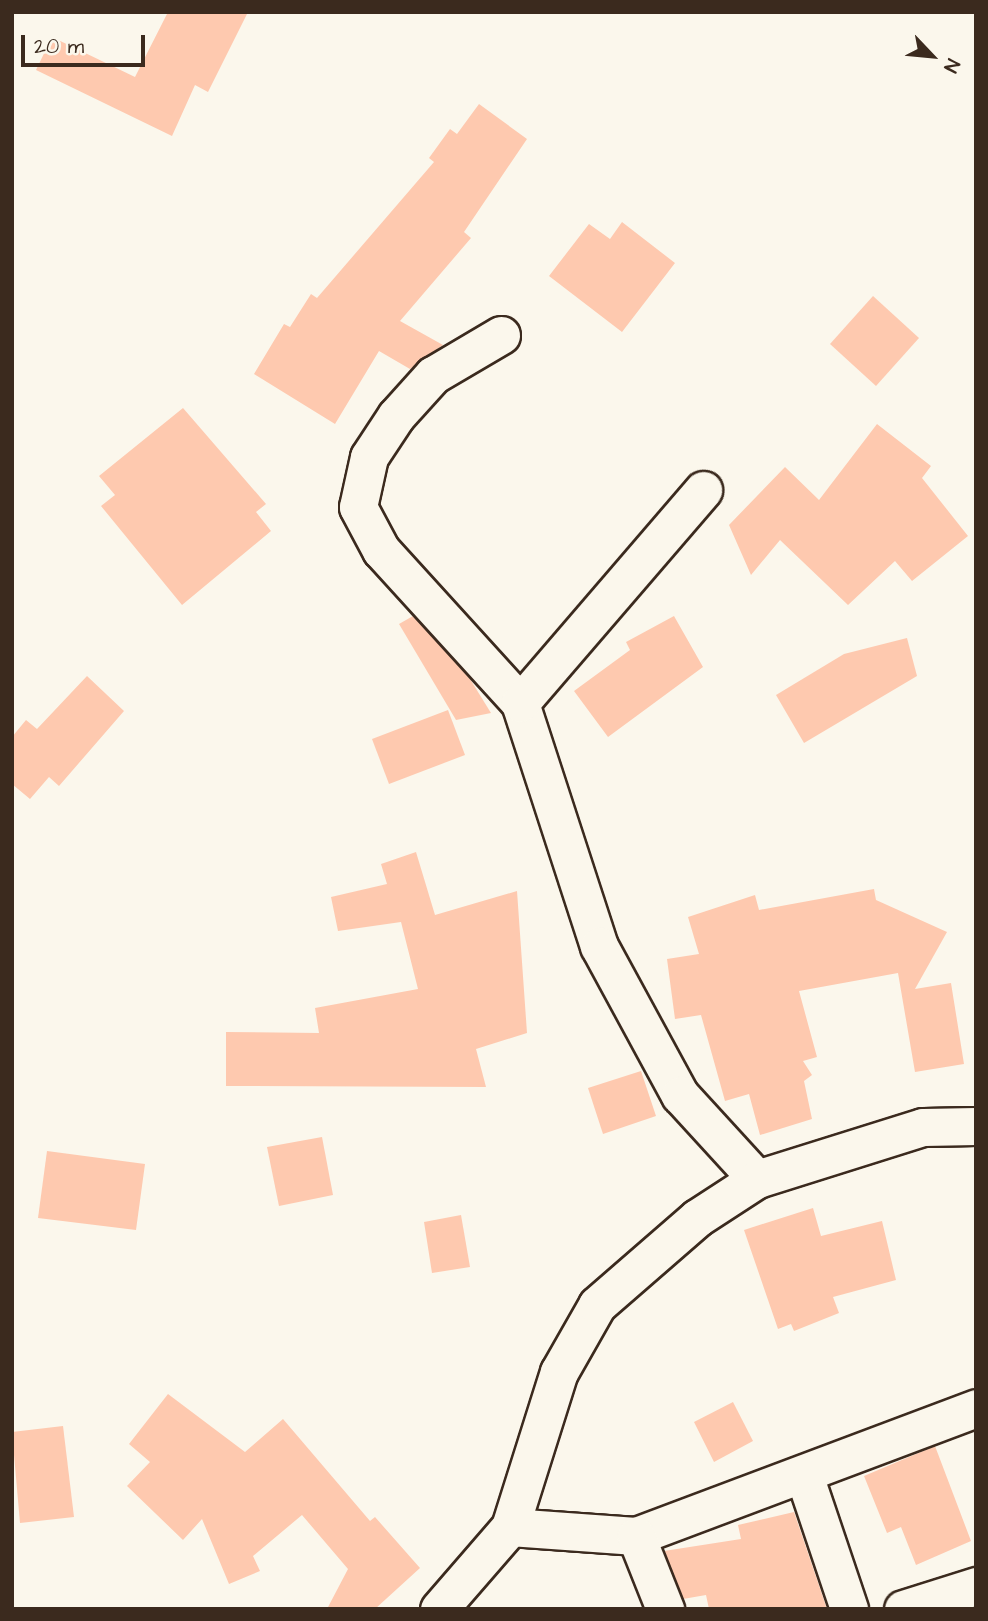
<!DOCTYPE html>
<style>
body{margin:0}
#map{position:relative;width:988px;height:1621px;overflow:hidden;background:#fbf7ec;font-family:"Architects Daughter",sans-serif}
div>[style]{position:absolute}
.building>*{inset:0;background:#fec9af}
.roads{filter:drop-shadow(2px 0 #3b2a1e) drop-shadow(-2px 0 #3b2a1e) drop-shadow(0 2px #3b2a1e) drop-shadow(0 -2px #3b2a1e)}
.minor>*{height:37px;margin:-18.5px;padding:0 18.5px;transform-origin:18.5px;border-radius:18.5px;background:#fbf7ec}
span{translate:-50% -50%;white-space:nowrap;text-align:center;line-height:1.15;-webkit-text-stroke:5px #fbf7ec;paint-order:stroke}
.frame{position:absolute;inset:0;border:14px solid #3b2a1e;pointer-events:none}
.north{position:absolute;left:897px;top:21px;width:70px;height:70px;-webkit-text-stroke:5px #fbf7ec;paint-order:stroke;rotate:116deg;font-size:19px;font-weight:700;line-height:28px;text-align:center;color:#3b2a1e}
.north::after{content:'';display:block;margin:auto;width:24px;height:32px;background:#3b2a1e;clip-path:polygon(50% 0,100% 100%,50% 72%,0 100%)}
.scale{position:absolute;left:21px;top:35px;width:124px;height:32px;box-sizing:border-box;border:4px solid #3b2a1e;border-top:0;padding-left:9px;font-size:21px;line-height:24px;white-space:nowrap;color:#3b2a1e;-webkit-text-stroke:5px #fbf7ec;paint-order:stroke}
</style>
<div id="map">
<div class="building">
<i style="clip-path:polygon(168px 12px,248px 12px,208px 92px,195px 85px,172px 136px,36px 70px,52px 37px,135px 77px)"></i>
<i style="clip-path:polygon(479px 104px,527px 139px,464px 232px,471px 238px,400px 321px,443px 345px,410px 369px,379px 351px,335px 424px,254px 374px,284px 324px,290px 327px,311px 294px,317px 298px,434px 162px,429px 158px,450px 129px,457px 134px)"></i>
<i style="clip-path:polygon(622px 222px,675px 263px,622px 332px,549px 276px,589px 224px,610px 239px)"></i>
<i style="clip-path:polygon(873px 296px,919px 338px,876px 386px,830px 344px)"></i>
<i style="clip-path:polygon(183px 408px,266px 504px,256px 512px,271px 531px,182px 605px,101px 506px,115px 495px,99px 476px)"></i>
<i style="clip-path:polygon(877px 424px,931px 466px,922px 478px,968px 536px,912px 581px,895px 561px,848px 605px,780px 540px,751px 575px,729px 525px,785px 467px,819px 500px)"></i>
<i style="clip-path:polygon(413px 616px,470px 679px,491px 713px,456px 720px,399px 624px)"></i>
<i style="clip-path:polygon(674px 616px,703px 667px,608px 737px,574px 691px,630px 650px,626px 642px)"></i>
<i style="clip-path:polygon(907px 638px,917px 676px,804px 743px,776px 695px,844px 654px)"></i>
<i style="clip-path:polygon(87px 676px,124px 711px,59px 786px,49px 777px,30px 799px,12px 784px,12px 737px,26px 720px,37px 729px)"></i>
<i style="clip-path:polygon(448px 710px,465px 755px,389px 784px,372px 739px)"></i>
<i style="clip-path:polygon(416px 852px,435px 915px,517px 891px,527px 1033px,476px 1049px,486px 1087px,226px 1086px,226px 1032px,319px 1033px,315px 1008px,418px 989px,401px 922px,338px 931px,331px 897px,387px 884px,381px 864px)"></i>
<i style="clip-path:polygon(874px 889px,876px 900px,947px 932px,915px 989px,951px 983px,964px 1064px,915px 1072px,898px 973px,799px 991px,817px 1057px,803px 1061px,812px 1075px,804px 1081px,812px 1119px,760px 1135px,749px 1094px,725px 1101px,701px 1015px,675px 1019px,667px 959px,699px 954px,688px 917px,755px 895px,759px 910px)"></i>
<i style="clip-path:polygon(641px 1071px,656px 1116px,603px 1134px,588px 1088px)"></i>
<i style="clip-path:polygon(322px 1137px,333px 1195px,279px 1206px,267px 1147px)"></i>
<i style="clip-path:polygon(47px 1151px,145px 1164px,136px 1230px,38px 1218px)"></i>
<i style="clip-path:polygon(813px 1208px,821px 1236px,882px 1221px,896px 1280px,833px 1297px,839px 1313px,794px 1331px,791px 1324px,778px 1329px,744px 1230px)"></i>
<i style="clip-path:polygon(461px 1215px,470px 1267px,432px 1273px,424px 1222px)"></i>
<i style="clip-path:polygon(168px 1394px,245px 1452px,283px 1419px,370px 1521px,375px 1517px,420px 1568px,375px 1609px,327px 1609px,348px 1569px,302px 1515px,253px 1556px,260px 1571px,229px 1584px,202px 1519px,183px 1540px,127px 1486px,150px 1462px,129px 1444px)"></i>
<i style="clip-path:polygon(733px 1402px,753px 1441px,714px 1462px,694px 1422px)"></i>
<i style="clip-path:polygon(63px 1426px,74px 1517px,20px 1523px,12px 1432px)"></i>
<i style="clip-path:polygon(935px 1446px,971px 1541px,916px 1565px,901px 1527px,887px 1533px,864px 1476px)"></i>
<i style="clip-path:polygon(794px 1512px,827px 1609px,709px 1609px,706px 1595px,683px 1599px,664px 1551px,741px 1539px,738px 1525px)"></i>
</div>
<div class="roads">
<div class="minor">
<i style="left:501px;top:335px;width:79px;rotate:149.5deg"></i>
<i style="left:433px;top:375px;width:55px;rotate:132.1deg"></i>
<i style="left:396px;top:416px;width:49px;rotate:123.4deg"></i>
<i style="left:369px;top:457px;width:51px;rotate:102.4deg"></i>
<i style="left:358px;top:507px;width:49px;rotate:61.9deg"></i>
<i style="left:381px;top:550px;width:207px;rotate:47.7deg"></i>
<i style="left:520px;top:703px;width:256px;rotate:72deg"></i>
<i style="left:599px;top:946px;width:170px;rotate:61.5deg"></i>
<i style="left:680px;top:1095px;width:114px;rotate:47.5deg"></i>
<i style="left:520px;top:703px;width:281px;rotate:-49.3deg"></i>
<i style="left:804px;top:1475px;width:141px;rotate:71.4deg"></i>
<i style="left:510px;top:1527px;width:126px;rotate:4.1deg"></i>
<i style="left:636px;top:1536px;width:363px;rotate:-20.6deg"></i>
<i style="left:636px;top:1536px;width:79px;rotate:68.3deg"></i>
<i style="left:439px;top:1609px;width:108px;rotate:-49.1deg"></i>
<i style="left:510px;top:1527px;width:163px;rotate:-72.5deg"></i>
<i style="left:559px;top:1372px;width:77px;rotate:-60.4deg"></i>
<i style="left:597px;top:1305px;width:133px;rotate:-41deg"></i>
<i style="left:697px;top:1218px;width:72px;rotate:-33deg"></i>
<i style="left:757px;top:1179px;width:174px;rotate:-17.4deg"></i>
<i style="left:923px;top:1127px;width:53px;rotate:-1.1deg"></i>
<i style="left:903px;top:1609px;width:77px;rotate:-17.5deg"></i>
</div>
</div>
<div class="frame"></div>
<div class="north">N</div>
<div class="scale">20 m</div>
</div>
